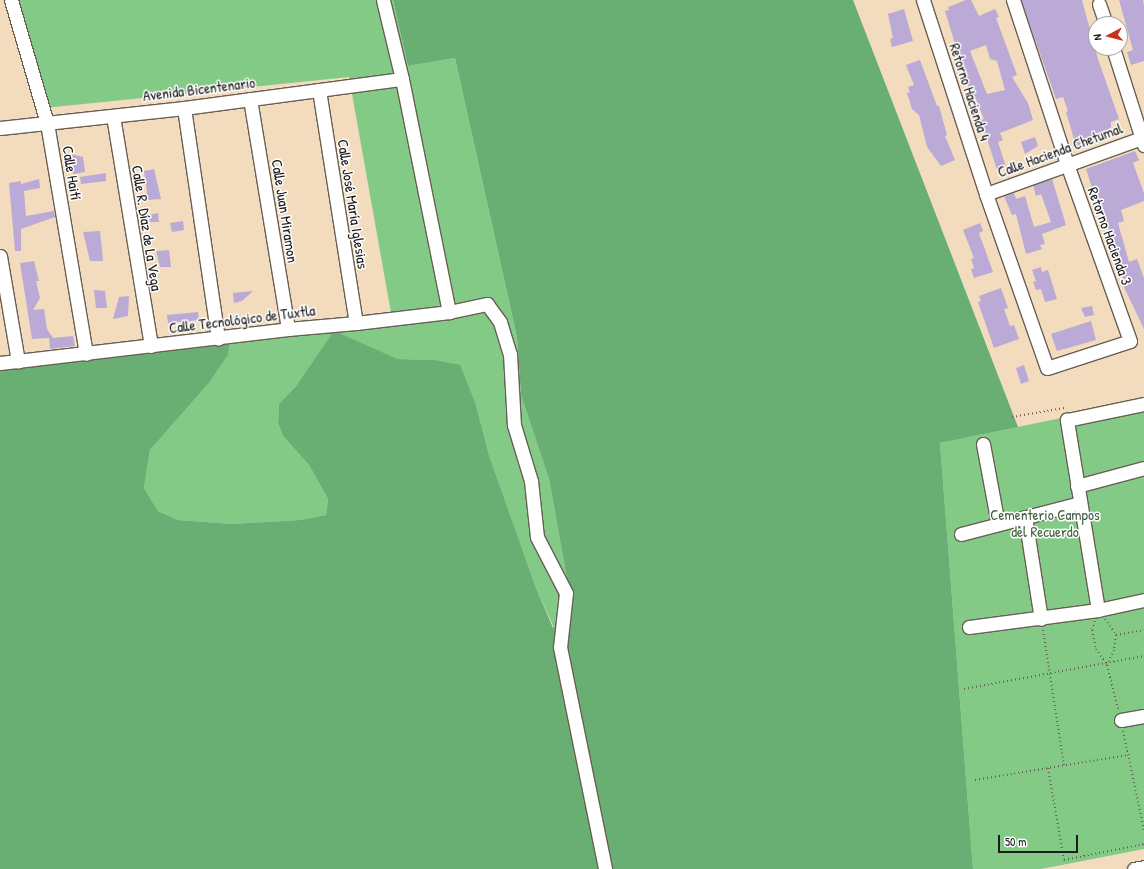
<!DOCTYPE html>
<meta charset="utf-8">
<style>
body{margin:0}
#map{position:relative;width:1144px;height:869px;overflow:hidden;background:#f2dcbd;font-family:"Patrick Hand",sans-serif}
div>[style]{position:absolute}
.green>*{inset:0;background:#82ca86}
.forest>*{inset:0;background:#69ae73}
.building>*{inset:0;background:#bba9d6}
.path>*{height:2px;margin-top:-1px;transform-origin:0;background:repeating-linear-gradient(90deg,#675f54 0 1px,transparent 0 4px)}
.roads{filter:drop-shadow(1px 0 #675f54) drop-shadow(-1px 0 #675f54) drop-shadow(0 1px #675f54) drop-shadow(0 -1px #675f54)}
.minor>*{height:13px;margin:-6.5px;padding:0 6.5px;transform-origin:6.5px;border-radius:6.5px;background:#fff}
span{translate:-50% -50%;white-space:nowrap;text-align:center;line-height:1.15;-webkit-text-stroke:3px #fff;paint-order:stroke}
.street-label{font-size:15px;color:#1c1c1c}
.park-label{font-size:15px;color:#456246}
.north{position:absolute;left:1088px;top:16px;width:40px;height:40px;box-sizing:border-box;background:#fff;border:1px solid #a4a4a4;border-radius:50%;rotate:263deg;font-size:11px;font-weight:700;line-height:16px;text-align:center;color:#1c1c1c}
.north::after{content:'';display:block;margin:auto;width:14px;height:18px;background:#c8321e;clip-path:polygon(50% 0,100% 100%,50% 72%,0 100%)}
.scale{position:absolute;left:998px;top:835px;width:80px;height:18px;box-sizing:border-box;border:2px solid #1c1c1c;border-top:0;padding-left:5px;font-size:12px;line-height:14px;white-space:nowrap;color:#1c1c1c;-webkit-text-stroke:3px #fff;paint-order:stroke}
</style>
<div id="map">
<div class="green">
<i style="clip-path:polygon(14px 0,393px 0,408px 66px,455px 58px,517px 337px,521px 395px,549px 479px,569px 590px,563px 618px,554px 628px,536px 588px,489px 455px,476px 405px,434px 360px,398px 359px,334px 332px,296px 386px,279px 404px,278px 423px,283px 436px,309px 465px,328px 499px,326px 515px,300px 520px,232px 524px,178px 520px,158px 511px,144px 488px,150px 450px,209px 383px,228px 355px,230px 344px,393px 324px,349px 77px,44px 108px)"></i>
<i style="clip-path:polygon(1144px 401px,1144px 849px,1041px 869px,973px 869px,940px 443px)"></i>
</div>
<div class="forest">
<i style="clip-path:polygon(393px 0,853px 0,1018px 427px,940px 443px,973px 869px,0 869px,0 371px,230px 344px,228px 355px,209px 383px,150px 450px,144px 488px,158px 511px,178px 520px,232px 524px,300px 520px,326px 515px,328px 499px,309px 465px,283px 436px,278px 423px,279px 404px,296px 386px,334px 331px,398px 359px,434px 360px,460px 365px,476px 405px,489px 455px,536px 588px,553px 628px,563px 618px,569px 590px,549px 479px,521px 395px,517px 337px,455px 58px,408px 66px)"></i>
</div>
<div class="building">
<i style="clip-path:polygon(evenodd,966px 0,971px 0,979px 16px,995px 9px,999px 17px,996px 18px,1017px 75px,1012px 77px,1028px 103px,1033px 120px,1000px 133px,1003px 140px,998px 142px,1006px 167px,997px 170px,981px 120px,984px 119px,976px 99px,968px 86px,945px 11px,949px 10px,948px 7px,966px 0,986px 45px,990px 59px,997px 61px,1005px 90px,987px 94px,970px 51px,986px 45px)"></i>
<i style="clip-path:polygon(1021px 0,1082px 0,1098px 59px,1119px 119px,1111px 122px,1111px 127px,1102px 138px,1076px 146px,1066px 112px,1068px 111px,1063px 97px,1056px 99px)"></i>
<i style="clip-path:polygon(1119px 0,1143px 0,1144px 5px,1144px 61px,1131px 65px,1127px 52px,1133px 50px)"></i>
<i style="clip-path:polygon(904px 9px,913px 41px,892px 47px,890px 39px,893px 38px,888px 14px)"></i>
<i style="clip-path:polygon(920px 60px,937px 106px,939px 106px,947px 135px,945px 136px,955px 160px,941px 166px,927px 147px,919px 115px,912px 109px,907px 93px,910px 92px,908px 87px,914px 85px,906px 65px)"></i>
<i style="clip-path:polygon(1035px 137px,1038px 146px,1025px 154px,1021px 142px)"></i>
<i style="clip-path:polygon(1135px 151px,1139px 160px,1133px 163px,1144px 193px,1144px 201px,1121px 210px,1124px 221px,1118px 223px,1129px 262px,1137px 259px,1144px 278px,1144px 329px,1121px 281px,1123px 276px,1107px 231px,1109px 230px,1104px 215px,1101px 216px,1086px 169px)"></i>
<i style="clip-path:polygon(71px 154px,83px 157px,85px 172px,73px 174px)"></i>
<i style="clip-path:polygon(154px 169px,161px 199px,148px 200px,144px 171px)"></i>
<i style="clip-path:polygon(106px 173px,106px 181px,81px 184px,80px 177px)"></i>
<i style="clip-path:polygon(39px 179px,40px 188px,24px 191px,26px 216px,54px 211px,55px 217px,21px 229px,21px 251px,15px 251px,9px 183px,21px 181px,21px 184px)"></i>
<i style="clip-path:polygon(1052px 179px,1066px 225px,1042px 234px,1045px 244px,1040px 245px,1042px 249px,1026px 254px,1016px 214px,1012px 215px,1004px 196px,1014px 193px,1016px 199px,1025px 196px,1034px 227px,1051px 222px,1041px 194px,1036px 196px,1033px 185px)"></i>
<i style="clip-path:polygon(158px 213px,159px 222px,150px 222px,149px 215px)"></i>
<i style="clip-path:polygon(183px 221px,184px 230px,172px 232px,170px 223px)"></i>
<i style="clip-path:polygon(980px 223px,983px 231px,979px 233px,993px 272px,974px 278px,971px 269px,974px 268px,971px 259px,974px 258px,963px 230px)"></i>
<i style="clip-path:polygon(100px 231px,103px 261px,90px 261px,83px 232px)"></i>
<i style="clip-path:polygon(169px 250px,171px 267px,160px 267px,156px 251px)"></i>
<i style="clip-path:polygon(34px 261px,39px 281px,36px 281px,40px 298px,33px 310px,44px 309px,47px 329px,53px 338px,73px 336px,75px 346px,50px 349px,49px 338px,32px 339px,20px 263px)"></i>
<i style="clip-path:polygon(1041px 267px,1042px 272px,1048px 270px,1057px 299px,1045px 302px,1041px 289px,1036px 290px,1033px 282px,1036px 281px,1032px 270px)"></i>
<i style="clip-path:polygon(1001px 288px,1008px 308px,1004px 309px,1010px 326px,1014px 325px,1019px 339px,994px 348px,978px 302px,981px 301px,979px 296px)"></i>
<i style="clip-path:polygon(94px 290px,105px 291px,107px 308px,96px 308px)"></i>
<i style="clip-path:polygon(253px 291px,242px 301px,234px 303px,233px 293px)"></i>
<i style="clip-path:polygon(129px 296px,128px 316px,113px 319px,119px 297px)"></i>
<i style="clip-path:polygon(1092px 306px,1094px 315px,1085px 317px,1081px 308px)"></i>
<i style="clip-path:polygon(198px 312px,199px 320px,168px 323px,167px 315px)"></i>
<i style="clip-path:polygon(1091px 321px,1096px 340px,1057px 351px,1051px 334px)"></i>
<i style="clip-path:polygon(1024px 365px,1029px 381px,1021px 384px,1016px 368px)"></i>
</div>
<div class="path">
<i style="left:1012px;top:417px;width:53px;rotate:-9.8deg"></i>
<i style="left:1105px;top:619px;width:19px;rotate:55deg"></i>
<i style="left:1116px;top:635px;width:15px;rotate:98deg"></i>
<i style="left:1114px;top:650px;width:17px;rotate:115deg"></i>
<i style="left:1095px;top:621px;width:9px;rotate:108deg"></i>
<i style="left:1092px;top:630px;width:19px;rotate:78deg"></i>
<i style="left:1096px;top:649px;width:19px;rotate:55deg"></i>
<i style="left:1107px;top:665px;width:45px;rotate:76deg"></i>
<i style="left:1043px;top:630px;width:137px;rotate:81.2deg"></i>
<i style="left:1116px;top:635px;width:28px;rotate:-10deg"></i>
<i style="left:964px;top:689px;width:183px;rotate:-10.4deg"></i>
<i style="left:1123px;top:731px;width:101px;rotate:78deg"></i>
<i style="left:1048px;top:768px;width:93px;rotate:80.1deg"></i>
<i style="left:1064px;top:860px;width:82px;rotate:-11.3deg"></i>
<i style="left:975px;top:780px;width:155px;rotate:-9.3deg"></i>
</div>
<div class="roads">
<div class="minor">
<i style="left:11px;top:0;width:128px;rotate:73.7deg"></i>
<i style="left:47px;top:123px;width:234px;rotate:80.4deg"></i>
<i style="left:383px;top:0;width:81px;rotate:76.5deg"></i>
<i style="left:402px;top:79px;width:238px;rotate:78.6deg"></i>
<i style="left:923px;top:0;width:204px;rotate:72deg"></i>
<i style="left:986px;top:194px;width:184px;rotate:70.7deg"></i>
<i style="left:1047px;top:368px;width:87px;rotate:-18deg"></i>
<i style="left:1130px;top:341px;width:188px;rotate:-109.6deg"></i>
<i style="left:1067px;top:164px;width:173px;rotate:-108.2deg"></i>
<i style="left:1099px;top:4px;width:21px;rotate:71deg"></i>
<i style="left:1113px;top:48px;width:102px;rotate:72.3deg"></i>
<i style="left:319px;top:90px;width:236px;rotate:81deg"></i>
<i style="left:250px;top:99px;width:233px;rotate:80.6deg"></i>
<i style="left:184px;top:108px;width:233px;rotate:81.6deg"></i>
<i style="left:113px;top:116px;width:233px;rotate:80.6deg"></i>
<i style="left:0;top:128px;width:185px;rotate:-6.2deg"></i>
<i style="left:184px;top:108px;width:220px;rotate:-7.6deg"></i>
<i style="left:986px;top:194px;width:168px;rotate:-19.8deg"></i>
<i style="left:0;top:256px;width:107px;rotate:80.3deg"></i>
<i style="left:0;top:363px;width:290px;rotate:-6.7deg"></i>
<i style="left:288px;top:329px;width:68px;rotate:-5deg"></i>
<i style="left:356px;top:323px;width:94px;rotate:-6.7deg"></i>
<i style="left:449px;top:312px;width:39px;rotate:-12deg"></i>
<i style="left:487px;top:304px;width:22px;rotate:54deg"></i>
<i style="left:500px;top:322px;width:34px;rotate:73deg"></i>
<i style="left:510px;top:354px;width:71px;rotate:86.8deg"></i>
<i style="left:514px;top:425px;width:59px;rotate:73.1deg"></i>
<i style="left:531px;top:481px;width:56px;rotate:83.9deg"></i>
<i style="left:537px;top:537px;width:63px;rotate:62.6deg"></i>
<i style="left:566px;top:593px;width:54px;rotate:96.3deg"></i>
<i style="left:560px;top:647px;width:227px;rotate:78.5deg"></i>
<i style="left:983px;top:444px;width:81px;rotate:79.4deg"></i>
<i style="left:1077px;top:486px;width:69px;rotate:-15deg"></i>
<i style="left:1025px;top:517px;width:103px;rotate:81.1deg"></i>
<i style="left:961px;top:534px;width:123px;rotate:-14.6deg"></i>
<i style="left:1098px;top:610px;width:193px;rotate:-99.3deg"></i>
<i style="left:1067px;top:420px;width:79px;rotate:-11.7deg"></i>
<i style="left:969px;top:627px;width:130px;rotate:-7.5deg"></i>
<i style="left:1098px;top:610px;width:47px;rotate:-12.3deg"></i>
<i style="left:1121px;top:720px;width:23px;rotate:-10deg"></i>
<i style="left:1134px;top:869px;width:10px;rotate:-11deg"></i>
</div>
</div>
<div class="street-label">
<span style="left:199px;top:89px;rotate:-7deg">Avenida Bicentenario</span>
<span style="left:970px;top:92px;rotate:72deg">Retorno Hacienda 4</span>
<span style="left:1060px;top:150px;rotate:-20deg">Calle Hacienda Chetumal</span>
<span style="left:72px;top:173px;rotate:81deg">Calle Haití</span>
<span style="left:353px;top:204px;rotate:81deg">Calle José María Iglesias</span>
<span style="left:285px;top:211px;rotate:81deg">Calle Juan Miramon</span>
<span style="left:147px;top:228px;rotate:81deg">Calle R. Díaz de La Vega</span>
<span style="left:1110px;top:236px;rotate:70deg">Retorno Hacienda 3</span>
<span style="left:242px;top:319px;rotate:-7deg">Calle Tecnológico de Tuxtla</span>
</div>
<div class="park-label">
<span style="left:1045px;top:523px">Cementerio Campos<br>del Recuerdo</span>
</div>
<div class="north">N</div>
<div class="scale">50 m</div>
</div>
